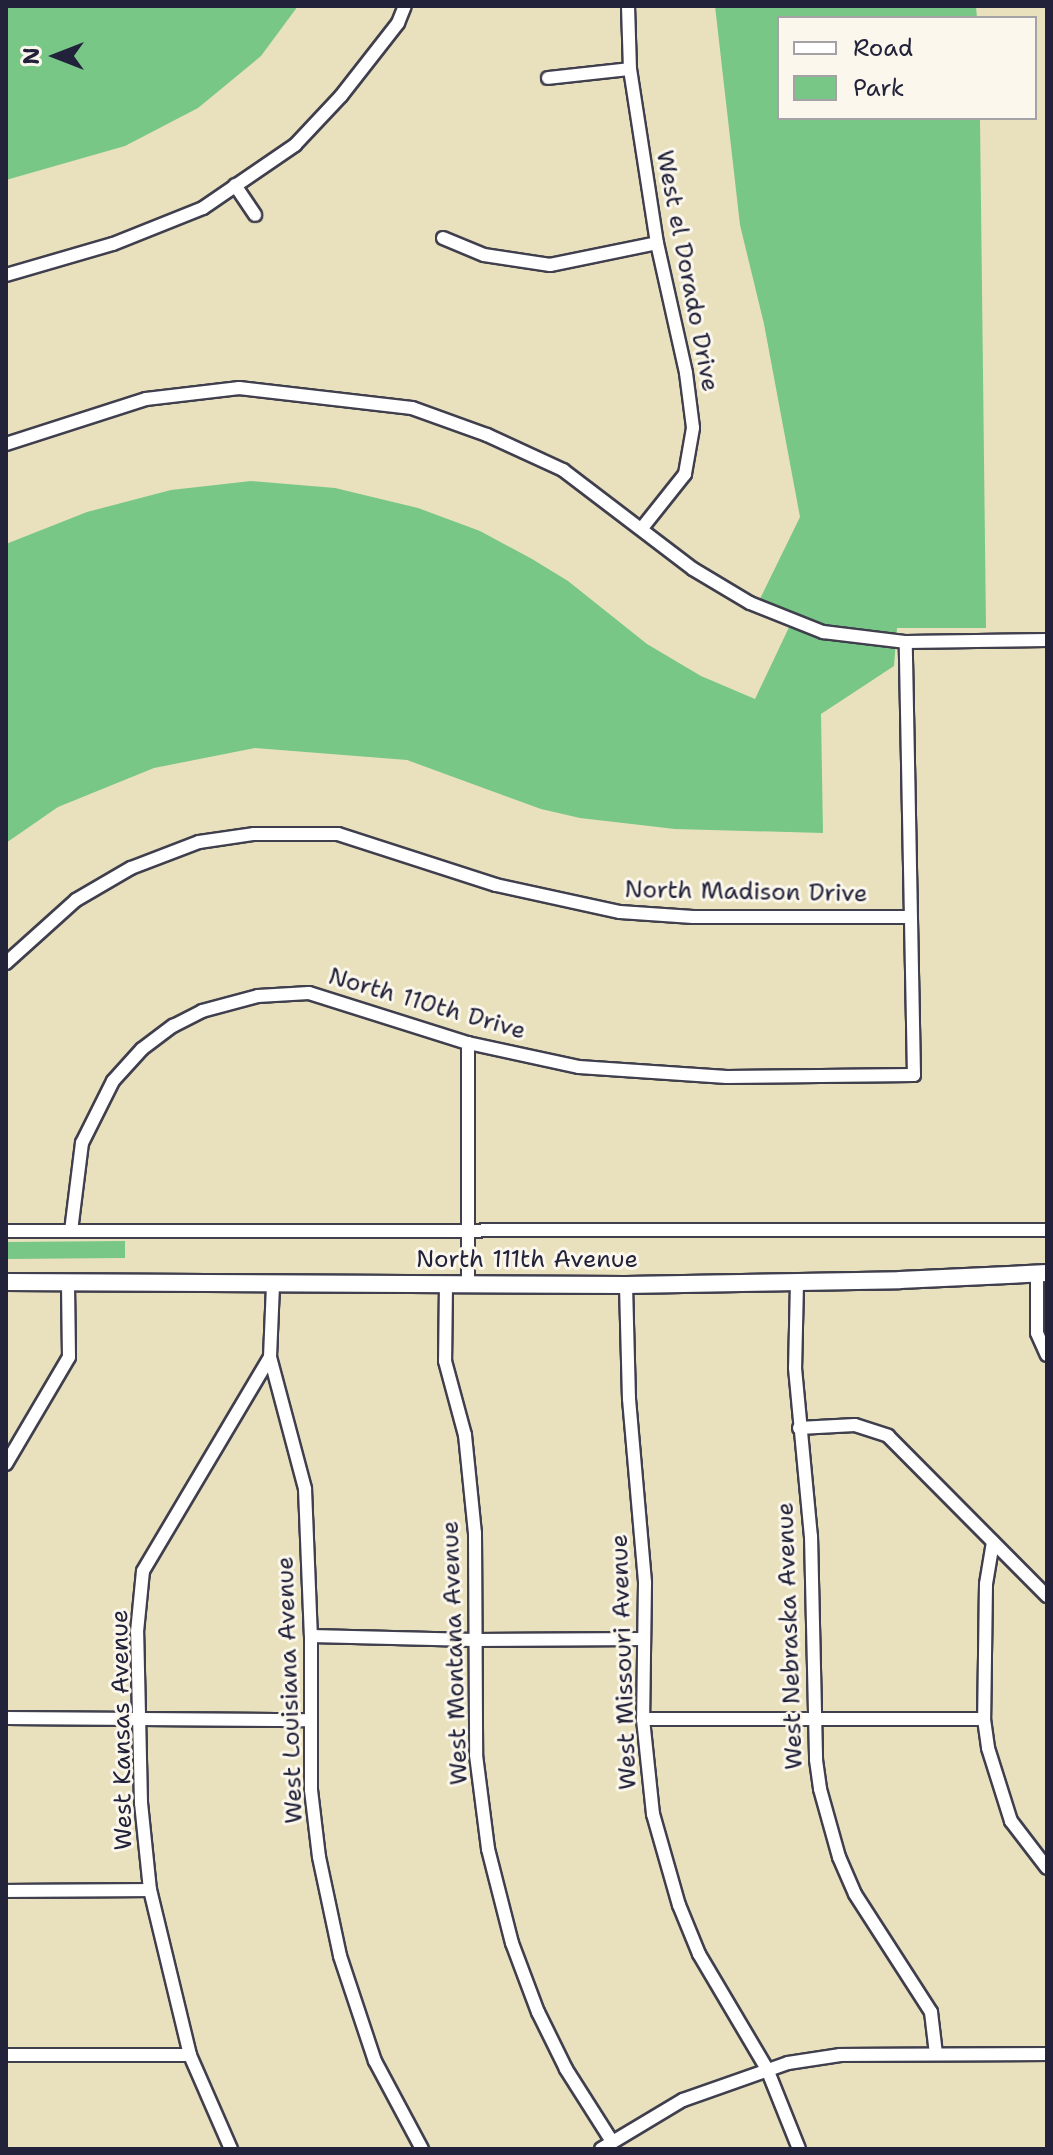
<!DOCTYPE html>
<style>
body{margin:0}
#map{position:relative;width:1053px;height:2155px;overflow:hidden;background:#e9e1bd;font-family:"Shantell Sans",sans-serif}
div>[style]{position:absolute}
.green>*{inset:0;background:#78c787}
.roads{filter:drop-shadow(2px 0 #403f4e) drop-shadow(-2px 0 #403f4e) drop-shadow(0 2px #403f4e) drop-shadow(0 -2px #403f4e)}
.minor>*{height:12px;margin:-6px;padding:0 6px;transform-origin:6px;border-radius:6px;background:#fff}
.tertiary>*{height:16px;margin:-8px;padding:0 8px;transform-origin:8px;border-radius:8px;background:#fff}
span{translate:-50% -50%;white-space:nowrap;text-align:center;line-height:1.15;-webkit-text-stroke:6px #fbf7ec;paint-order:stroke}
.street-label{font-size:24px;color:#22223b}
.frame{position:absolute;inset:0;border:8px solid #22223b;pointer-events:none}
.legend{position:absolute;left:777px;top:16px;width:260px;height:104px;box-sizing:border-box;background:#fbf7ec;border:2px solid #a4a2a5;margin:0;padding:10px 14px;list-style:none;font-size:24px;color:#22223b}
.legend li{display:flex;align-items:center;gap:16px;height:40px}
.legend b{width:40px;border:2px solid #a4a2a5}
.north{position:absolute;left:16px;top:16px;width:80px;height:80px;-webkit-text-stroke:6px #fbf7ec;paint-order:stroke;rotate:270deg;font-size:22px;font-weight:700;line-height:32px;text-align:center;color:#22223b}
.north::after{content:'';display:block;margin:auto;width:28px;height:36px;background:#22223b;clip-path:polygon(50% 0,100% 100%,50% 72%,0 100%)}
</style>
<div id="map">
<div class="green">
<i style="clip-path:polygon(6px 6px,298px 6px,261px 56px,198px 108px,125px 146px,6px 180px)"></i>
<i style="clip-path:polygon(715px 6px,976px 6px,977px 18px,779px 18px,779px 118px,980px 118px,986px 628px,897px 628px,894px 666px,821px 714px,823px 833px,675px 829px,580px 818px,541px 809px,407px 760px,255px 748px,154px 768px,58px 807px,6px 843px,6px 544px,87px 512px,171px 490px,251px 481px,335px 488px,418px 508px,480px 531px,532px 559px,568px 581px,647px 644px,701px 676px,755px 699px,792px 621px,757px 605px,800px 517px,764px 324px,740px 225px)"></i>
<i style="clip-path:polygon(125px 1241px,125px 1258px,6px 1259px,6px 1242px)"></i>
</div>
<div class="roads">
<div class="minor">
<i style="left:628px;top:6px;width:63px;rotate:88.2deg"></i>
<i style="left:630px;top:69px;width:176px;rotate:81.2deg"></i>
<i style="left:657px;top:243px;width:133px;rotate:77.4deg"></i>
<i style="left:686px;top:373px;width:55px;rotate:82.7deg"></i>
<i style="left:693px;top:428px;width:47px;rotate:99.9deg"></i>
<i style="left:685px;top:474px;width:69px;rotate:128.5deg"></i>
<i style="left:548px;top:78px;width:82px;rotate:-6.3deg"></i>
<i style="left:235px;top:185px;width:36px;rotate:56deg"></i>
<i style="left:443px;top:238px;width:44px;rotate:22.5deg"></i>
<i style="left:484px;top:255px;width:67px;rotate:8.6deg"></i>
<i style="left:550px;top:265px;width:109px;rotate:-11.6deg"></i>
<i style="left:6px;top:275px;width:111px;rotate:-16.2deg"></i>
<i style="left:113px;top:244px;width:97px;rotate:-21.8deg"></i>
<i style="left:203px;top:208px;width:112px;rotate:-34.4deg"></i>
<i style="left:295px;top:145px;width:67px;rotate:-46.8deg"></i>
<i style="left:341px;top:96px;width:93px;rotate:-52deg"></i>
<i style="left:398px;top:23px;width:18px;rotate:-68deg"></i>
<i style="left:6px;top:444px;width:147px;rotate:-17.8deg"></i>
<i style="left:146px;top:399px;width:94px;rotate:-6.7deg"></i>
<i style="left:239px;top:388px;width:174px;rotate:6.6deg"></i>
<i style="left:412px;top:408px;width:80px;rotate:19.8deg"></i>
<i style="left:487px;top:435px;width:84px;rotate:24.7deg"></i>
<i style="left:563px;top:470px;width:163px;rotate:37.3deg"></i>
<i style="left:693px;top:569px;width:66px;rotate:30.8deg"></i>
<i style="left:750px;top:603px;width:79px;rotate:21.7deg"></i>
<i style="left:823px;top:632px;width:84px;rotate:6.9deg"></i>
<i style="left:906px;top:642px;width:141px;rotate:-0.8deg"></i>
<i style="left:6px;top:963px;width:94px;rotate:-42deg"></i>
<i style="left:76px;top:900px;width:64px;rotate:-30.2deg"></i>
<i style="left:131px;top:868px;width:73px;rotate:-20.9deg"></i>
<i style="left:199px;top:842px;width:56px;rotate:-8.3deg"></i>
<i style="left:254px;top:834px;width:84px"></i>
<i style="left:338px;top:834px;width:166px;rotate:17.9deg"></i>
<i style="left:496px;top:885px;width:127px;rotate:12.3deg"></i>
<i style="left:620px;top:912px;width:73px;rotate:3.9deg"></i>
<i style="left:693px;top:917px;width:217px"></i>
<i style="left:6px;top:1231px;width:1041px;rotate:-0.06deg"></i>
<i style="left:71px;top:1231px;width:89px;rotate:-82.9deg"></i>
<i style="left:82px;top:1143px;width:69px;rotate:-63.4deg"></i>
<i style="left:113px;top:1081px;width:43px;rotate:-47.8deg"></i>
<i style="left:142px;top:1049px;width:39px;rotate:-37deg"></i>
<i style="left:173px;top:1026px;width:33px;rotate:-27deg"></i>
<i style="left:202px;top:1011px;width:58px;rotate:-15deg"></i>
<i style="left:258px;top:996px;width:51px;rotate:-3.4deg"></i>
<i style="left:309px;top:993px;width:167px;rotate:17.5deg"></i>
<i style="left:468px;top:1043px;width:114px;rotate:12.2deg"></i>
<i style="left:579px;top:1067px;width:148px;rotate:3.9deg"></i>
<i style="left:727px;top:1077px;width:187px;rotate:-0.6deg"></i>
<i style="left:914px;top:1075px;width:433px;rotate:-91.1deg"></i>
<i style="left:1037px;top:1273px;width:60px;rotate:90deg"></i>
<i style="left:1037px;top:1333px;width:24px;rotate:66deg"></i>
<i style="left:797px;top:1283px;width:85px;rotate:91.3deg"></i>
<i style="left:795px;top:1368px;width:169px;rotate:84.6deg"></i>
<i style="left:811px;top:1536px;width:224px;rotate:88.7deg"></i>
<i style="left:816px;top:1760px;width:29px;rotate:82deg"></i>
<i style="left:820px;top:1789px;width:71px;rotate:74.4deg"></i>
<i style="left:839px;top:1857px;width:40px;rotate:66.6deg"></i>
<i style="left:855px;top:1894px;width:140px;rotate:57.2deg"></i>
<i style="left:931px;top:2012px;width:42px;rotate:83.2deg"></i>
<i style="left:446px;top:1284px;width:77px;rotate:90.7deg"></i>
<i style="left:445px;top:1361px;width:77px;rotate:74.9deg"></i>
<i style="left:465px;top:1435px;width:99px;rotate:84.2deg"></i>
<i style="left:475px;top:1533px;width:222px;rotate:89.7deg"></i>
<i style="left:476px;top:1755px;width:95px;rotate:82.7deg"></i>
<i style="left:488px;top:1849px;width:97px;rotate:75.7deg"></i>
<i style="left:512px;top:1943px;width:74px;rotate:69.4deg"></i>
<i style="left:538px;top:2012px;width:64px;rotate:63.8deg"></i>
<i style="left:566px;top:2069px;width:84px;rotate:57.6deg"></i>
<i style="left:468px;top:1284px;width:241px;rotate:-90deg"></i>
<i style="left:626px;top:1285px;width:114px;rotate:88.5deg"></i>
<i style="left:629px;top:1399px;width:185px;rotate:85deg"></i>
<i style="left:645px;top:1583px;width:136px;rotate:90.8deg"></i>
<i style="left:643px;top:1719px;width:96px;rotate:84deg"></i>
<i style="left:653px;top:1814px;width:95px;rotate:74.1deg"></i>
<i style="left:679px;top:1905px;width:53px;rotate:67.8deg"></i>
<i style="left:699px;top:1954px;width:134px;rotate:59.4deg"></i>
<i style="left:767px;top:2069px;width:86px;rotate:68.2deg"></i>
<i style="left:270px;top:1357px;width:137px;rotate:75.1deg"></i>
<i style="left:305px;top:1489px;width:147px;rotate:87.7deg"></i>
<i style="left:311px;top:1636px;width:154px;rotate:90deg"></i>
<i style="left:311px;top:1790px;width:67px;rotate:83.2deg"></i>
<i style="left:319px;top:1857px;width:101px;rotate:78deg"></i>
<i style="left:340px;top:1956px;width:111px;rotate:71.6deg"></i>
<i style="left:375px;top:2061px;width:100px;rotate:61.9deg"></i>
<i style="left:799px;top:1428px;width:56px;rotate:-3.1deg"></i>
<i style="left:855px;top:1425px;width:35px;rotate:18deg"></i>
<i style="left:888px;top:1436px;width:226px;rotate:45.2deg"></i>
<i style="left:6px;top:1464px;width:124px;rotate:-59.5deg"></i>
<i style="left:69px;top:1357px;width:75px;rotate:-90.8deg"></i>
<i style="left:993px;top:1542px;width:43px;rotate:99.5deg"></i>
<i style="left:986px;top:1584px;width:135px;rotate:90.8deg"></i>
<i style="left:984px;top:1719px;width:29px;rotate:82deg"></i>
<i style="left:988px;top:1748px;width:77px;rotate:72.5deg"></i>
<i style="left:1011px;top:1821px;width:59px;rotate:52.5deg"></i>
<i style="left:311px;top:1636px;width:163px;rotate:1.4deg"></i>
<i style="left:474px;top:1640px;width:170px;rotate:-0.3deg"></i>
<i style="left:6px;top:1718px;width:305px;rotate:0.4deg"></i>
<i style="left:643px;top:1719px;width:341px"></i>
<i style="left:6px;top:1891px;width:144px;rotate:-0.4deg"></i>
<i style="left:6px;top:2055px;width:184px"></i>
<i style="left:231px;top:2149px;width:103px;rotate:-113.6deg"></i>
<i style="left:190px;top:2055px;width:170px;rotate:-103.6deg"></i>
<i style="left:150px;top:1890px;width:87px;rotate:-95.9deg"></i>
<i style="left:141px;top:1803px;width:171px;rotate:-91.3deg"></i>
<i style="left:137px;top:1632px;width:61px;rotate:-84.4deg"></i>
<i style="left:143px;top:1571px;width:249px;rotate:-59.3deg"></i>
<i style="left:270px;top:1357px;width:73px;rotate:-87.6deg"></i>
<i style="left:601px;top:2149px;width:96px;rotate:-30.9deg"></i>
<i style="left:683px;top:2100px;width:111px;rotate:-19.4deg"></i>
<i style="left:788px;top:2063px;width:53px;rotate:-8.7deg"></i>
<i style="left:840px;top:2055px;width:207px;rotate:-0.3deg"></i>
</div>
<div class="tertiary">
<i style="left:6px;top:1282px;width:620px;rotate:0.28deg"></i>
<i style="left:626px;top:1285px;width:274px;rotate:-1deg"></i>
<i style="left:900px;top:1280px;width:147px;rotate:-2.7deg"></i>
</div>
</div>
<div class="street-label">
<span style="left:687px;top:271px;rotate:79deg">West el Dorado Drive</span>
<span style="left:746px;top:892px;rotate:1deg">North Madison Drive</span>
<span style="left:427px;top:1004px;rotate:16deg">North 110th Drive</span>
<span style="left:527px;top:1260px">North 111th Avenue</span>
<span style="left:790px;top:1636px;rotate:-92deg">West Nebraska Avenue</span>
<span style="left:455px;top:1653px;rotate:-92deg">West Montana Avenue</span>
<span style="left:624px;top:1662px;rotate:-92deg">West Missouri Avenue</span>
<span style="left:290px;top:1690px;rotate:-92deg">West Louisiana Avenue</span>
<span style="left:122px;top:1730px;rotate:-91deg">West Kansas Avenue</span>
</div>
<div class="frame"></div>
<ul class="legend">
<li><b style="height:10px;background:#fff"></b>Road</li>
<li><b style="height:22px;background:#78c787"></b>Park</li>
</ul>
<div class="north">N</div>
</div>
